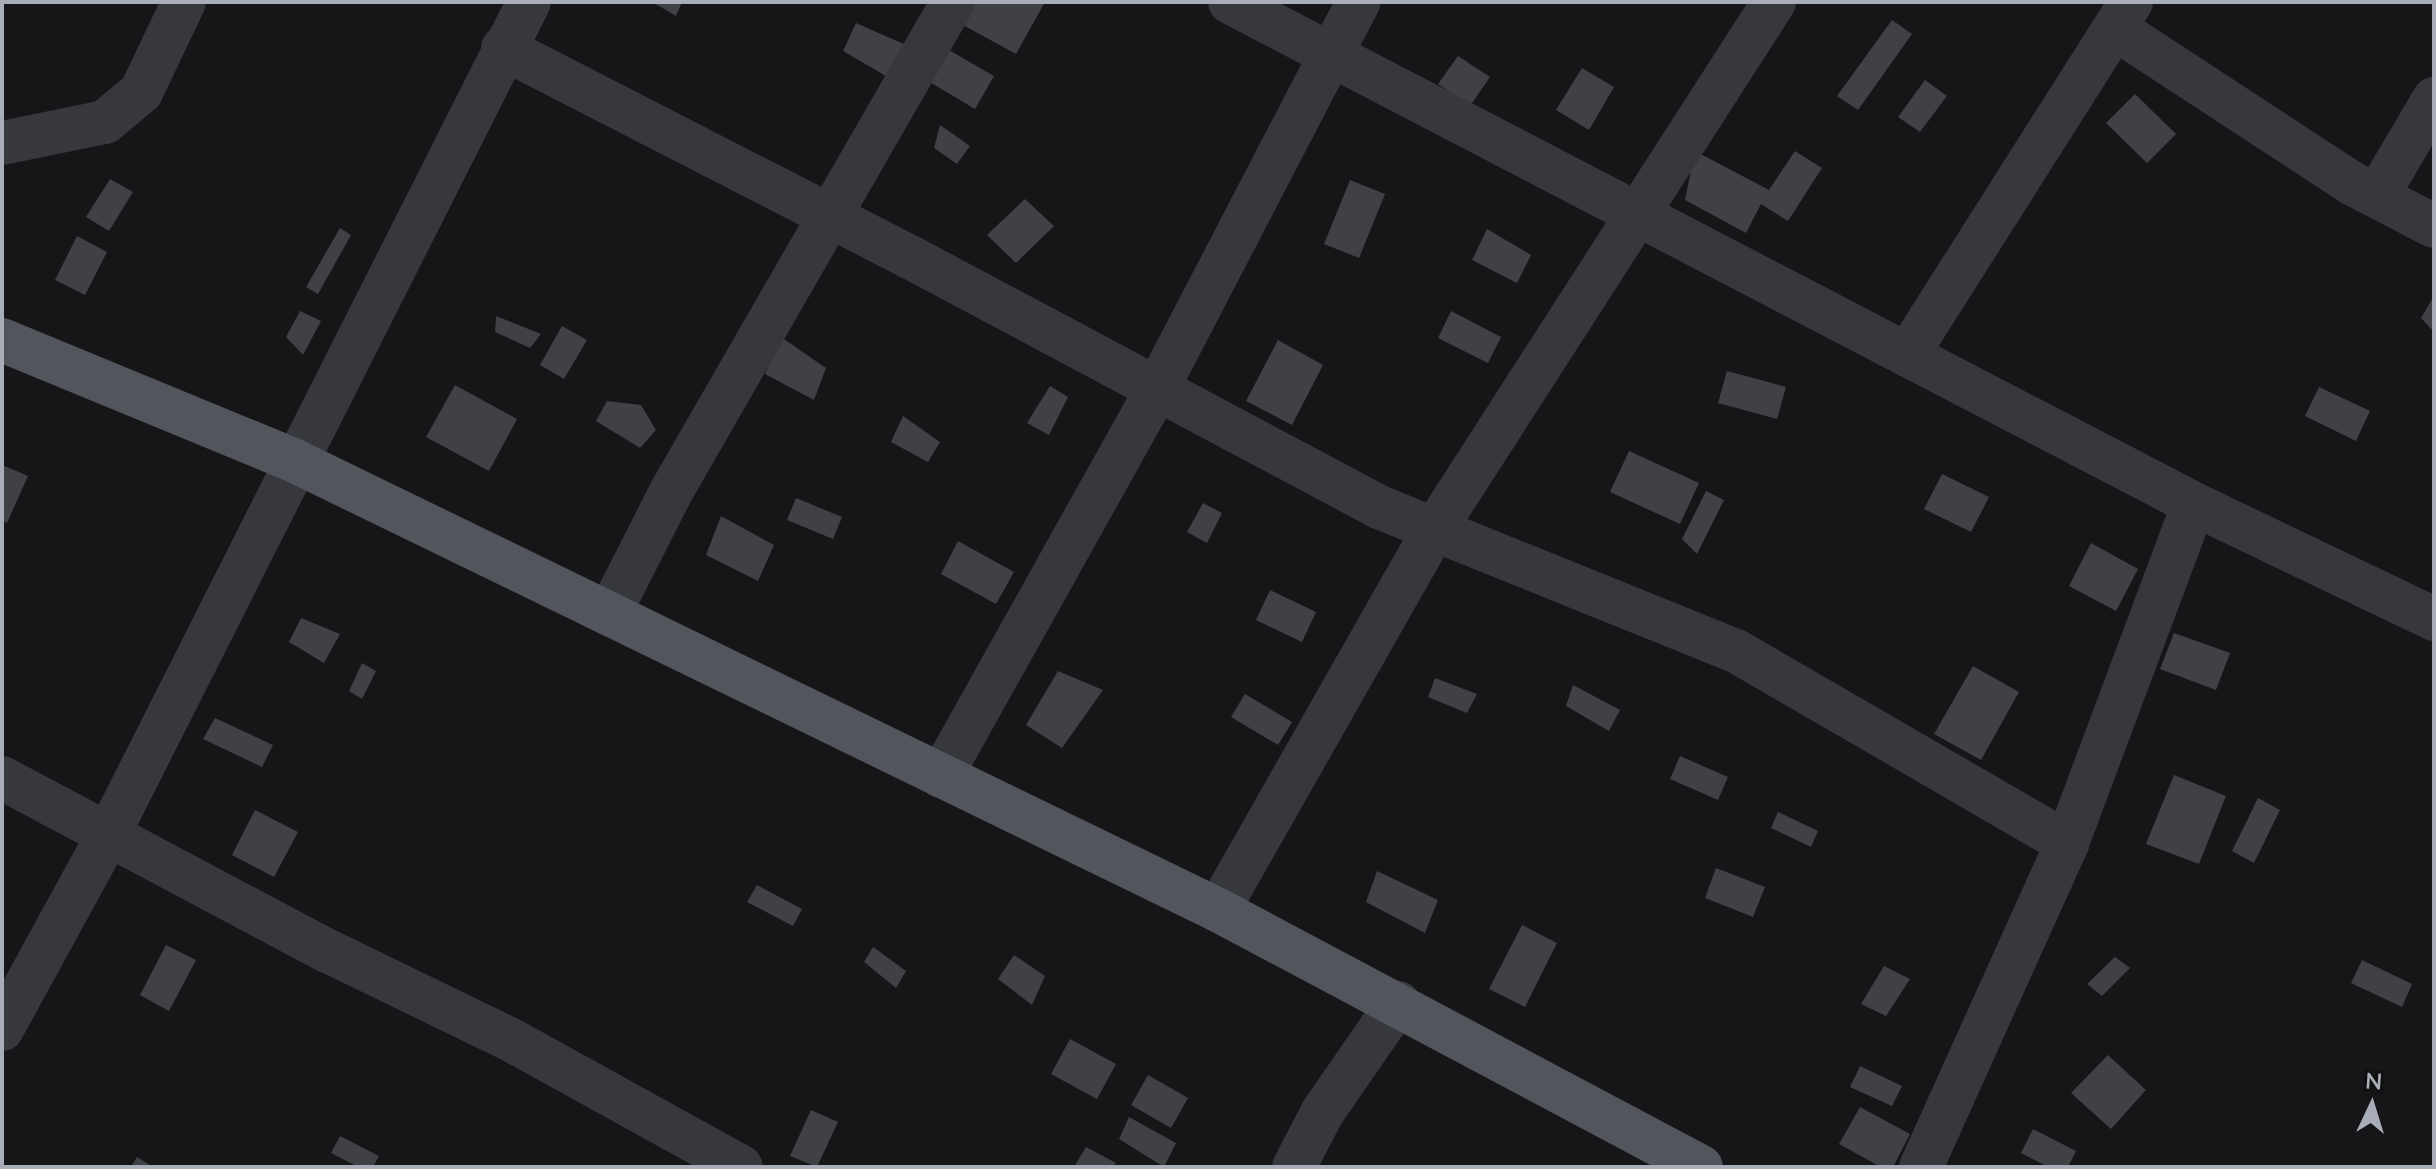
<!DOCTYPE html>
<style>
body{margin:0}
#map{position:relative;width:2436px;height:1169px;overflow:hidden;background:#161618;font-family:Lato,sans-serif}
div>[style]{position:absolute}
.building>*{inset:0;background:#404145}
.minor>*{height:44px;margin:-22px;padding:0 22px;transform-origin:22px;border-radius:22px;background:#37383d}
.major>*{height:44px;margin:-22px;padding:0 22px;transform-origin:22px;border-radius:22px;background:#53555c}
span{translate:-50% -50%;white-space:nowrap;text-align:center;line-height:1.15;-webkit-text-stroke:7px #111113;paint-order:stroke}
.frame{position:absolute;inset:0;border:4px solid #a8adb8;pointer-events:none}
.north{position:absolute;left:2332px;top:1065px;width:80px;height:80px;-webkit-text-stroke:6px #111113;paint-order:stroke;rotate:4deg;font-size:22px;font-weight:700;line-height:32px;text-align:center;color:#a8adb8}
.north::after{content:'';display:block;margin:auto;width:28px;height:36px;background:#a8adb8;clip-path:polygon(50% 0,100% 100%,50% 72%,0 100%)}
</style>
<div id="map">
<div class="building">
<i style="clip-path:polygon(652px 2px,682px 2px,676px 16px)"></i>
<i style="clip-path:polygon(975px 2px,1045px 2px,1016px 54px,963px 25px)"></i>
<i style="clip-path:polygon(1892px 20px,1912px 34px,1858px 110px,1837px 96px)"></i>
<i style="clip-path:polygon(856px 23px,906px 45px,886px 76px,843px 51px)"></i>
<i style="clip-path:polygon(947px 49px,994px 76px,975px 109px,928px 81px)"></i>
<i style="clip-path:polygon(1458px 56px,1490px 77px,1470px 106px,1438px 84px)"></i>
<i style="clip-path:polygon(1582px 68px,1614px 87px,1589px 130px,1556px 110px)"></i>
<i style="clip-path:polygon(1925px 80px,1947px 96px,1920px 132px,1898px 117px)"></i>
<i style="clip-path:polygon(2135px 94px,2176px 134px,2147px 163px,2106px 123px)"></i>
<i style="clip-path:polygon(940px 125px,970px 146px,957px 164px,934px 148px)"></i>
<i style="clip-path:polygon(1695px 151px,1769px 190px,1795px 151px,1822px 168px,1788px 221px,1761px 204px,1746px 233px,1685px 200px)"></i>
<i style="clip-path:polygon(110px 179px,133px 192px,109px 231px,86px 217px)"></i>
<i style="clip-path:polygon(1350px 180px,1385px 194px,1359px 258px,1324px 244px)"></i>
<i style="clip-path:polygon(1025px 199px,1054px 226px,1016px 263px,987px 235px)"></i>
<i style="clip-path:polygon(340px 228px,351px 235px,318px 294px,306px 287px)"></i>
<i style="clip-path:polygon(1487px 229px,1531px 255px,1517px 283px,1472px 260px)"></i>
<i style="clip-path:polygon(77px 236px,107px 252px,85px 295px,55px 280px)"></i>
<i style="clip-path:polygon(2434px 296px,2434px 332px,2421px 318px)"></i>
<i style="clip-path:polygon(300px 311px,321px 321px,303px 355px,286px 337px)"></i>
<i style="clip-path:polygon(1451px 311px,1501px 337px,1488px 363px,1438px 338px)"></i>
<i style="clip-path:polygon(496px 316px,541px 334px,530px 348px,495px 332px)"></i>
<i style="clip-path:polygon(562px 326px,587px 340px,564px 379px,540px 365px)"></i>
<i style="clip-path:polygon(781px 337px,826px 368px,814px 400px,765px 374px)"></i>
<i style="clip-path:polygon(1278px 340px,1323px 365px,1292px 425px,1246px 401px)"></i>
<i style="clip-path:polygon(1727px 371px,1786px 387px,1777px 419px,1718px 403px)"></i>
<i style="clip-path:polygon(455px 385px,517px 419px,489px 471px,426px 437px)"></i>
<i style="clip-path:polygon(1050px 386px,1068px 397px,1049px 435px,1027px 423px)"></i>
<i style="clip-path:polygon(2319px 387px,2370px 411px,2356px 441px,2305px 416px)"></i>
<i style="clip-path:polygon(607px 401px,641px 405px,656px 430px,640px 448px,596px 421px)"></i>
<i style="clip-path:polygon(903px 416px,940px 442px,928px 462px,891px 442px)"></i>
<i style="clip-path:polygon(1629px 451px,1699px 483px,1680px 524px,1610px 492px)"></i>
<i style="clip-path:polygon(2px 465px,28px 476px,7px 523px,2px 521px)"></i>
<i style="clip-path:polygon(1942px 474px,1989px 497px,1971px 532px,1924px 509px)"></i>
<i style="clip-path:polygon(1706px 491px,1724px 500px,1697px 554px,1682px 539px)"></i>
<i style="clip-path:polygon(796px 498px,842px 517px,833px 539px,787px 520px)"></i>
<i style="clip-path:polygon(1203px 503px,1222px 513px,1207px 543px,1187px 532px)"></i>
<i style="clip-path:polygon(721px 516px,774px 545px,758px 581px,706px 555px)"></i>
<i style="clip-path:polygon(958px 541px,1014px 572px,996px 604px,941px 574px)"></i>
<i style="clip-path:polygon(2091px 543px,2138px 569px,2116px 611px,2069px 586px)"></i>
<i style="clip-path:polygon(1270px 590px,1316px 612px,1302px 642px,1256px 620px)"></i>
<i style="clip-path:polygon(301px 618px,340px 634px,324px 663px,289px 642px)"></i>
<i style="clip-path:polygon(2174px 633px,2230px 653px,2216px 690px,2160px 669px)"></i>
<i style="clip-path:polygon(362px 663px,376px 671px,362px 699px,349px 691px)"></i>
<i style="clip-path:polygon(1973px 666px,2019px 692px,1981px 760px,1934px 734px)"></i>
<i style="clip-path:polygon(1058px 671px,1103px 690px,1062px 748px,1026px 725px)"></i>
<i style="clip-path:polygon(1435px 678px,1477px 694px,1467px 713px,1428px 697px)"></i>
<i style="clip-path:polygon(1573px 685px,1620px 710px,1609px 731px,1566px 706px)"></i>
<i style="clip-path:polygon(1245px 694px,1292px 722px,1278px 745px,1231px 717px)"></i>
<i style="clip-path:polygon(215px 718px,273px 745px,262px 767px,203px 739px)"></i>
<i style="clip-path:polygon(1680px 756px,1728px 777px,1718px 800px,1670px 779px)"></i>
<i style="clip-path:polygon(2174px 775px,2226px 796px,2199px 864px,2146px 844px)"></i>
<i style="clip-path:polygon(2258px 798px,2280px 810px,2254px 863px,2232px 851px)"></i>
<i style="clip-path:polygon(255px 810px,298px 832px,274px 877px,232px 855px)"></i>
<i style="clip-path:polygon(1778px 812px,1818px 831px,1811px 847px,1771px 828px)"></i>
<i style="clip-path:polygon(1716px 868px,1765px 887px,1753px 917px,1705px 898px)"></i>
<i style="clip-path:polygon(1377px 871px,1438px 900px,1425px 933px,1366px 902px)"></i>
<i style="clip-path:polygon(757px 885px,802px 909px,793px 926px,747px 902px)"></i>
<i style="clip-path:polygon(1522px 925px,1557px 943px,1525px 1007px,1489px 989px)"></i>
<i style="clip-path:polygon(166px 945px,196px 960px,169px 1011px,140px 995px)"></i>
<i style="clip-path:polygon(873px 947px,906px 971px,896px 988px,864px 962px)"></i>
<i style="clip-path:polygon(1014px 955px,1045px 976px,1032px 1005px,998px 979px)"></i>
<i style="clip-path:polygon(2115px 957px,2130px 968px,2102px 996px,2087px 984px)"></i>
<i style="clip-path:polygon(2362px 960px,2412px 984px,2402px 1007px,2351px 983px)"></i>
<i style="clip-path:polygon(1884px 966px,1910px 979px,1886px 1016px,1861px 1004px)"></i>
<i style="clip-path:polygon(1070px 1039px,1116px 1064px,1097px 1099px,1051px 1074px)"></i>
<i style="clip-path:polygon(2108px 1055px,2146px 1090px,2111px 1129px,2071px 1093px)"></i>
<i style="clip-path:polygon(1860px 1066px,1902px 1086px,1892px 1106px,1850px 1087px)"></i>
<i style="clip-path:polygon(1148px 1075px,1188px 1098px,1171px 1128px,1131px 1105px)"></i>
<i style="clip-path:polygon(1860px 1107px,1910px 1134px,1893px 1167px,1881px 1167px,1839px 1144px)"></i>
<i style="clip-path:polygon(811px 1110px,838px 1122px,817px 1167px,790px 1156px)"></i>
<i style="clip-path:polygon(1129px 1117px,1176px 1143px,1164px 1167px,1119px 1139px)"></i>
<i style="clip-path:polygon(2033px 1129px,2076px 1151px,2068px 1167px,2048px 1167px,2021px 1153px)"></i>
<i style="clip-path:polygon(340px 1136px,379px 1156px,373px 1167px,358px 1167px,331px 1153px)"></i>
<i style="clip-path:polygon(1086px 1147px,1116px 1163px,1113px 1167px,1074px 1167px)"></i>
<i style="clip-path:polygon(137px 1157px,153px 1167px,131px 1167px)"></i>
</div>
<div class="minor">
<i style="left:1230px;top:2px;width:1087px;rotate:27.51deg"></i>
<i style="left:2194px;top:504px;width:266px;rotate:25.6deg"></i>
<i style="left:2116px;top:29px;width:283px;rotate:33.2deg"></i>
<i style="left:2353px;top:184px;width:91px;rotate:27.4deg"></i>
<i style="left:503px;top:48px;width:458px;rotate:27.2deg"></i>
<i style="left:910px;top:257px;width:531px;rotate:28.06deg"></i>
<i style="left:1379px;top:507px;width:385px;rotate:22deg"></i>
<i style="left:1736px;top:651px;width:383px;rotate:30.1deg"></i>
<i style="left:2px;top:143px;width:105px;rotate:-11.5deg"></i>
<i style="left:105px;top:122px;width:47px;rotate:-39.8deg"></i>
<i style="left:141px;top:92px;width:100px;rotate:-64.5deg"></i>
<i style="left:2372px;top:190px;width:13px;rotate:-27deg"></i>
<i style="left:2384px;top:184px;width:99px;rotate:-59.5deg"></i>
<i style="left:1907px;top:355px;width:418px;rotate:-57.6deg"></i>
<i style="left:609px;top:614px;width:139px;rotate:-63.1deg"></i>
<i style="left:672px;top:490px;width:563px;rotate:-60.07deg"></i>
<i style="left:941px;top:776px;width:445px;rotate:-60.8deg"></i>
<i style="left:1158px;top:387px;width:434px;rotate:-62.5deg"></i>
<i style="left:2px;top:778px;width:369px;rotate:28deg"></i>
<i style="left:328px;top:951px;width:206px;rotate:25.9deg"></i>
<i style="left:513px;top:1041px;width:260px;rotate:28.9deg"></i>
<i style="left:1218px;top:910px;width:435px;rotate:-60.4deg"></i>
<i style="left:1433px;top:532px;width:630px;rotate:-57.24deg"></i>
<i style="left:2px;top:1029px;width:221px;rotate:-61.3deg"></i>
<i style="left:108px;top:835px;width:933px;rotate:-63.19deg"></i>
<i style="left:1294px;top:1167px;width:61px;rotate:-62.6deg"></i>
<i style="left:1322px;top:1113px;width:134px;rotate:-55.4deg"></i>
<i style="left:1921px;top:1167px;width:355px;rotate:-65.7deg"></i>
<i style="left:2067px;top:843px;width:362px;rotate:-69.5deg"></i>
</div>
<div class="major">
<i style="left:2px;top:340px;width:315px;rotate:22.4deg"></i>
<i style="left:293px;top:460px;width:1029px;rotate:25.94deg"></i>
<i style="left:1218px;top:910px;width:547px;rotate:28.02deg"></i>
</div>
<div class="frame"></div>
<div class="north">N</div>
</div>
